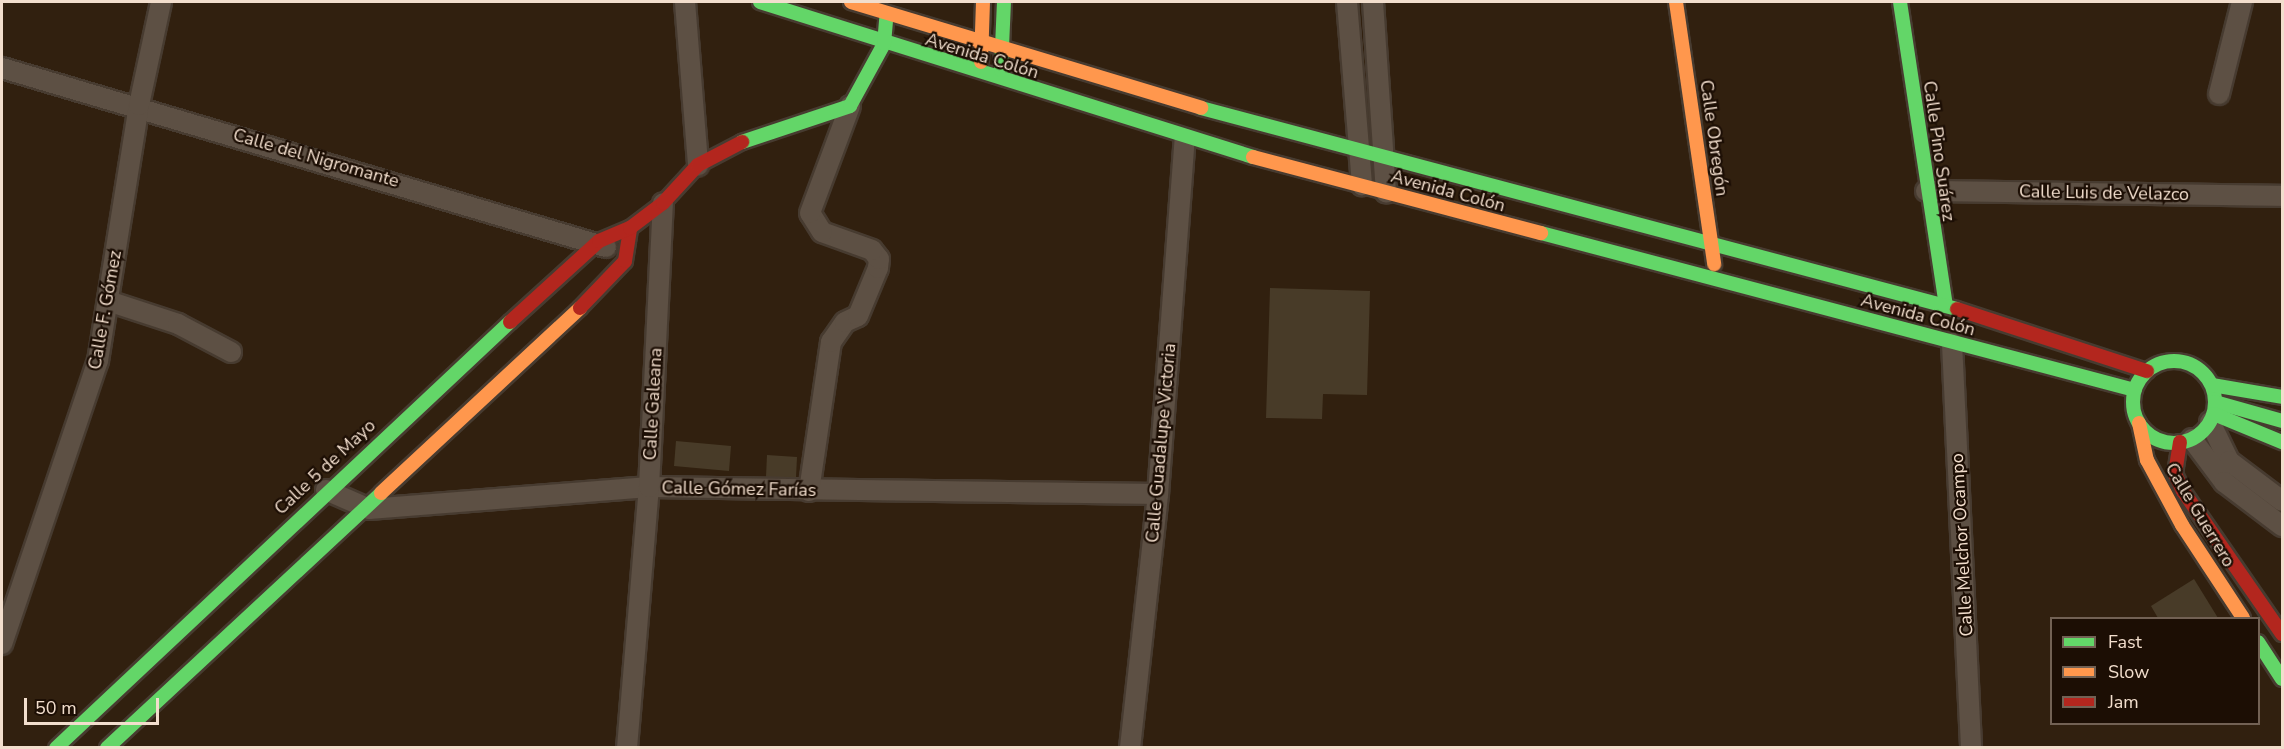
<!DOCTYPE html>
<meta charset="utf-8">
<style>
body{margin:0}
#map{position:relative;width:2284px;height:749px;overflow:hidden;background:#31200f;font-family:"Nunito Sans",sans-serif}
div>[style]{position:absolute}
.building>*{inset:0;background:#483b28}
.roads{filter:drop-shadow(2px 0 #473b30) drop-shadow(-2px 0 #473b30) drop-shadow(0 2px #473b30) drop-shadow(0 -2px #473b30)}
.street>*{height:20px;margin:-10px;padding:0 10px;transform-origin:10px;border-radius:10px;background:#5d5044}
.fast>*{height:14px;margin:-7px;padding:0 7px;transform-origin:7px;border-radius:7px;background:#63d668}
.fast>.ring{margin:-7px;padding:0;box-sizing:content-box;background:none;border:14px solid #63d668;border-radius:50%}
.slow>*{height:14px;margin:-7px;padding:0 7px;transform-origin:7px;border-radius:7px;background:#ff974d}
.jam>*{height:14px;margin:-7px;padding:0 7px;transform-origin:7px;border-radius:7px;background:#b3261e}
span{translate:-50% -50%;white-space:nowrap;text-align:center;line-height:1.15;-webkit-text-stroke:4.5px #1c0e04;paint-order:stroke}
.street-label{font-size:18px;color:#f2decd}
.frame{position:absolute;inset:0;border:3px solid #f2decd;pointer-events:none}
.legend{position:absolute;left:2050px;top:617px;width:210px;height:108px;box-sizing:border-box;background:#1c0e04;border:2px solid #726154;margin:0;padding:8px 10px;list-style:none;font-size:18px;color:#f2decd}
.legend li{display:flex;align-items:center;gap:12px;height:30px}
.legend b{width:30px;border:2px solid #726154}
.scale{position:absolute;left:24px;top:698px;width:135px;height:27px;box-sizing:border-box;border:3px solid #f2decd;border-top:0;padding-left:8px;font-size:18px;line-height:21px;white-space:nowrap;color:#f2decd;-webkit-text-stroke:4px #1c0e04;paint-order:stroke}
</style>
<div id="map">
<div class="building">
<i style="clip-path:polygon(1270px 288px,1370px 291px,1367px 395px,1323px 394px,1322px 419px,1266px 418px)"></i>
<i style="clip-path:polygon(676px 441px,731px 446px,729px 471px,674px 466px)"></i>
<i style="clip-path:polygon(767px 455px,797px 457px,796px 477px,766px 477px)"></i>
<i style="clip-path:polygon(2194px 579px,2218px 618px,2158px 618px,2151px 606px)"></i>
</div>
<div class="roads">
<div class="street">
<i style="left:685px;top:2px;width:164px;rotate:85.4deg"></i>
<i style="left:1347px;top:2px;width:184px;rotate:85.3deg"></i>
<i style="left:1373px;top:2px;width:191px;rotate:86.1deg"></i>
<i style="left:2px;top:68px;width:630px;rotate:16.51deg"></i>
<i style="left:2219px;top:94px;width:95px;rotate:-76deg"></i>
<i style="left:1926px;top:191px;width:356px;rotate:0.8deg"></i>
<i style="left:108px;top:301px;width:74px;rotate:18.2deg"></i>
<i style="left:178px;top:324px;width:60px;rotate:27.8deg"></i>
<i style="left:1952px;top:343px;width:405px;rotate:87.3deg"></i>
<i style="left:2210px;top:422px;width:43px;rotate:64deg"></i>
<i style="left:2229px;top:461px;width:66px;rotate:37deg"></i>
<i style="left:2192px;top:439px;width:54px;rotate:53.3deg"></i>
<i style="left:2224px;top:482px;width:73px;rotate:37.2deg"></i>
<i style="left:326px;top:490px;width:47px;rotate:23.8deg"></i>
<i style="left:369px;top:509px;width:281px;rotate:-4.5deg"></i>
<i style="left:649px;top:487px;width:509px;rotate:0.79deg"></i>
<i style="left:809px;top:491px;width:151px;rotate:-81.6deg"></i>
<i style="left:831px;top:342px;width:24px;rotate:-55deg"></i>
<i style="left:845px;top:322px;width:14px;rotate:-25deg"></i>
<i style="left:858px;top:316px;width:52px;rotate:-67.4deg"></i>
<i style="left:878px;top:268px;width:9px;rotate:-84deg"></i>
<i style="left:879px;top:259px;width:11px;rotate:-128deg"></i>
<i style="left:872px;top:250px;width:53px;rotate:-160.2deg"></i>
<i style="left:822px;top:232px;width:22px;rotate:-122deg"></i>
<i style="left:810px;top:213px;width:114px;rotate:-69.5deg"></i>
<i style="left:2px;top:644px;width:299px;rotate:-71.3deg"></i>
<i style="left:98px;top:361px;width:259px;rotate:-80.9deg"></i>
<i style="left:139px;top:105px;width:105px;rotate:-77.9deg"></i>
<i style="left:627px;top:748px;width:262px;rotate:-85.2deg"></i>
<i style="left:649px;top:487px;width:284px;rotate:-87.2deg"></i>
<i style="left:1130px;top:748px;width:256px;rotate:-83.7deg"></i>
<i style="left:1158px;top:494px;width:356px;rotate:-85.7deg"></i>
</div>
<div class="fast">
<i style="left:760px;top:2px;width:517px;rotate:17.45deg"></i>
<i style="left:1900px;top:2px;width:307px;rotate:81.4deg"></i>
<i style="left:1001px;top:70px;width:68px;rotate:-87.5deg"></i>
<i style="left:1201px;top:108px;width:782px;rotate:14.89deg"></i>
<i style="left:742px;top:142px;width:114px;rotate:-18.4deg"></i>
<i style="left:850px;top:106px;width:71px;rotate:-61.3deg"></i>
<i style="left:884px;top:44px;width:25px;rotate:-85deg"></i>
<i style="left:1541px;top:233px;width:614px;rotate:14.81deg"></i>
<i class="ring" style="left:2133px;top:361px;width:68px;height:68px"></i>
<i style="left:2212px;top:385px;width:71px;rotate:9.7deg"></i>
<i style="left:2215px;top:402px;width:70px;rotate:15.8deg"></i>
<i style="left:2214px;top:414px;width:74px;rotate:22.4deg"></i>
<i style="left:2258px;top:642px;width:44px;rotate:57deg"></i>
<i style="left:56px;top:748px;width:623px;rotate:-43.18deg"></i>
<i style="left:107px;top:748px;width:374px;rotate:-42.9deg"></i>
</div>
<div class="slow">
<i style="left:851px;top:2px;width:366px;rotate:16.8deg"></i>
<i style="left:1676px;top:2px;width:265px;rotate:81.7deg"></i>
<i style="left:981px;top:62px;width:60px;rotate:-88.1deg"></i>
<i style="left:1253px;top:157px;width:298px;rotate:14.8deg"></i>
<i style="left:2139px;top:423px;width:38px;rotate:78deg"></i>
<i style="left:2147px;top:460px;width:74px;rotate:61.7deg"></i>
<i style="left:2182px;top:525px;width:111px;rotate:56.7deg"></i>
<i style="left:381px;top:493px;width:272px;rotate:-42.9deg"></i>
</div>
<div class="jam">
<i style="left:580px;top:308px;width:65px;rotate:-46.2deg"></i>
<i style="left:625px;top:261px;width:33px;rotate:-81deg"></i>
<i style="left:1957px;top:309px;width:200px;rotate:18.1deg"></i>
<i style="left:510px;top:322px;width:120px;rotate:-42.3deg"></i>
<i style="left:599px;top:241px;width:34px;rotate:-23deg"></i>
<i style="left:630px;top:228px;width:41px;rotate:-37.1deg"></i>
<i style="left:663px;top:203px;width:52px;rotate:-47.4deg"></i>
<i style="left:698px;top:165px;width:50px;rotate:-27.6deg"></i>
<i style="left:2180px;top:442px;width:32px;rotate:99deg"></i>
<i style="left:2175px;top:474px;width:19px;rotate:65deg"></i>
<i style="left:2183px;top:491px;width:174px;rotate:55.3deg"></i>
</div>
</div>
<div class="street-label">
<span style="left:982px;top:56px;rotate:17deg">Avenida Colón</span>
<span style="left:1714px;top:138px;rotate:82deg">Calle Obregón</span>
<span style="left:1939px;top:151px;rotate:82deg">Calle Pino Suárez</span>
<span style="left:316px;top:158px;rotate:16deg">Calle del Nigromante</span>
<span style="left:1448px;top:191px;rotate:15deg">Avenida Colón</span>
<span style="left:2104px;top:193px;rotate:1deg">Calle Luis de Velazco</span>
<span style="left:105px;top:310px;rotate:-80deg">Calle F. Gómez</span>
<span style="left:1918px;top:315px;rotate:15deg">Avenida Colón</span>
<span style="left:653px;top:404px;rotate:-87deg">Calle Galeana</span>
<span style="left:1161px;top:443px;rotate:-85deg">Calle Guadalupe Victoria</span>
<span style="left:325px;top:467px;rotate:-43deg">Calle 5 de Mayo</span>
<span style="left:739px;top:489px;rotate:1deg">Calle Gómez Farías</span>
<span style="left:2200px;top:515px;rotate:59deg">Calle Guerrero</span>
<span style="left:1962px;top:545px;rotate:-93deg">Calle Melchor Ocampo</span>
</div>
<div class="frame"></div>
<ul class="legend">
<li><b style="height:8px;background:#63d668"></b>Fast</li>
<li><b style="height:8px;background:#ff974d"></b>Slow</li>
<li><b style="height:8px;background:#b3261e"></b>Jam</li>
</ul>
<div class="scale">50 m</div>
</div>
